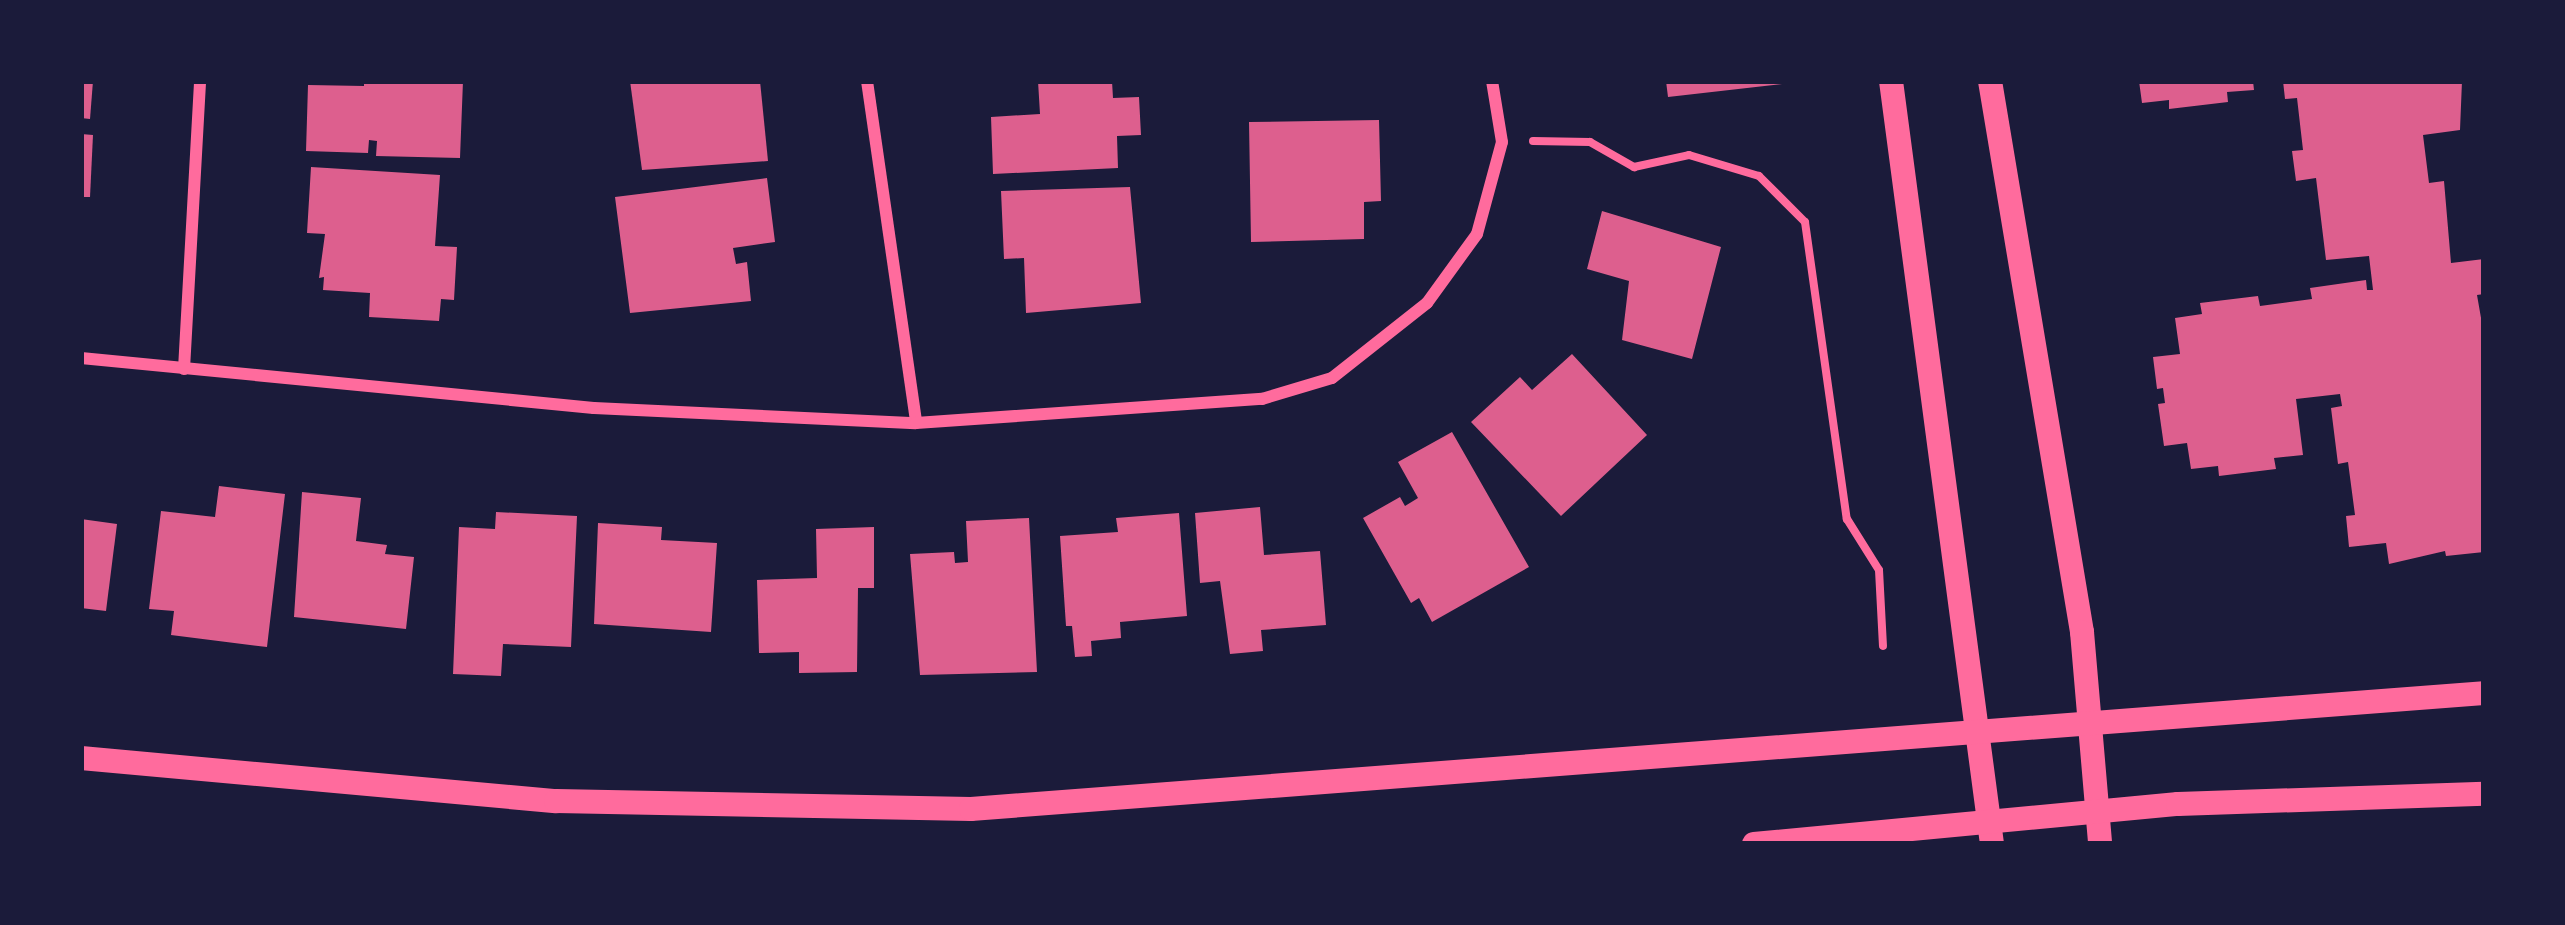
<!DOCTYPE html>
<style>
body{margin:0}
#map{position:relative;width:2565px;height:925px;overflow:hidden;background:#1b1b3a;font-family:"Titillium Web",sans-serif}
div>[style]{position:absolute}
.building>*{inset:0;background:#dd5f8e}
.path>*{height:8px;margin:-4px;padding:0 4px;transform-origin:4px;border-radius:4px;background:#ff6b9d}
.minor>*{height:12px;margin:-6px;padding:0 6px;transform-origin:6px;border-radius:6px;background:#ff6b9d}
.secondary>*{height:24px;margin:-12px;padding:0 12px;transform-origin:12px;border-radius:12px;background:#ff6b9d}
span{translate:-50% -50%;white-space:nowrap;text-align:center;line-height:1.15;-webkit-text-stroke:12px #1b1b3a;paint-order:stroke}
.frame{position:absolute;inset:0;border:84px solid #1b1b3a;pointer-events:none}
</style>
<div id="map">
<div class="building">
<i style="clip-path:polygon(81px 81px,93px 81px,90px 119px,81px 118px)"></i>
<i style="clip-path:polygon(364px 81px,463px 81px,460px 158px,376px 156px,377px 141px,369px 140px,368px 153px,306px 151px,308px 85px,364px 86px)"></i>
<i style="clip-path:polygon(630px 81px,760px 81px,768px 161px,642px 170px)"></i>
<i style="clip-path:polygon(1038px 81px,1112px 81px,1113px 98px,1139px 97px,1141px 135px,1117px 136px,1118px 168px,993px 174px,991px 117px,1040px 114px)"></i>
<i style="clip-path:polygon(1666px 81px,1790px 81px,1790px 83px,1668px 97px)"></i>
<i style="clip-path:polygon(2139px 81px,2253px 81px,2254px 90px,2227px 92px,2228px 102px,2169px 109px,2169px 100px,2142px 103px)"></i>
<i style="clip-path:polygon(2283px 81px,2462px 81px,2460px 130px,2423px 135px,2429px 183px,2444px 181px,2451px 263px,2484px 259px,2484px 294px,2477px 295px,2484px 335px,2484px 552px,2446px 556px,2445px 551px,2389px 564px,2386px 543px,2349px 547px,2346px 516px,2355px 515px,2348px 462px,2338px 464px,2331px 408px,2342px 406px,2340px 394px,2296px 399px,2303px 455px,2274px 458px,2276px 469px,2219px 476px,2218px 466px,2191px 469px,2187px 443px,2164px 446px,2158px 404px,2165px 403px,2163px 388px,2157px 389px,2153px 357px,2180px 354px,2175px 318px,2202px 314px,2200px 303px,2258px 296px,2260px 306px,2312px 299px,2310px 288px,2366px 280px,2367px 290px,2373px 290px,2369px 256px,2326px 260px,2316px 178px,2296px 181px,2292px 151px,2303px 150px,2297px 98px,2285px 99px)"></i>
<i style="clip-path:polygon(1379px 120px,1381px 201px,1364px 202px,1364px 239px,1251px 242px,1249px 122px)"></i>
<i style="clip-path:polygon(81px 134px,93px 135px,90px 197px,81px 197px)"></i>
<i style="clip-path:polygon(311px 167px,440px 175px,435px 246px,457px 247px,454px 300px,441px 299px,439px 321px,369px 317px,370px 293px,323px 290px,324px 277px,319px 278px,325px 234px,307px 233px)"></i>
<i style="clip-path:polygon(767px 178px,775px 242px,733px 248px,736px 264px,747px 262px,751px 301px,630px 313px,615px 197px)"></i>
<i style="clip-path:polygon(1130px 187px,1141px 303px,1026px 313px,1024px 258px,1004px 259px,1001px 191px)"></i>
<i style="clip-path:polygon(1602px 211px,1721px 247px,1692px 359px,1622px 340px,1629px 281px,1587px 269px)"></i>
<i style="clip-path:polygon(1572px 354px,1647px 435px,1561px 516px,1471px 422px,1520px 377px,1532px 390px)"></i>
<i style="clip-path:polygon(1452px 432px,1529px 567px,1432px 622px,1419px 598px,1411px 603px,1363px 518px,1400px 497px,1405px 506px,1418px 498px,1398px 462px)"></i>
<i style="clip-path:polygon(219px 486px,285px 494px,267px 647px,171px 635px,174px 611px,149px 609px,161px 511px,215px 517px)"></i>
<i style="clip-path:polygon(302px 492px,361px 498px,356px 541px,387px 545px,385px 554px,414px 557px,406px 629px,294px 617px)"></i>
<i style="clip-path:polygon(1260px 507px,1264px 555px,1320px 551px,1326px 625px,1261px 630px,1263px 651px,1230px 654px,1220px 581px,1200px 583px,1195px 513px)"></i>
<i style="clip-path:polygon(496px 512px,577px 516px,571px 647px,503px 644px,501px 676px,453px 674px,459px 527px,495px 529px)"></i>
<i style="clip-path:polygon(1179px 513px,1187px 616px,1120px 622px,1121px 638px,1091px 641px,1092px 656px,1075px 657px,1072px 626px,1066px 626px,1060px 536px,1118px 532px,1116px 518px)"></i>
<i style="clip-path:polygon(1029px 518px,1037px 672px,920px 675px,910px 554px,954px 552px,955px 563px,968px 562px,966px 521px)"></i>
<i style="clip-path:polygon(81px 519px,117px 524px,106px 611px,81px 608px)"></i>
<i style="clip-path:polygon(598px 523px,662px 527px,661px 540px,717px 543px,711px 632px,594px 624px)"></i>
<i style="clip-path:polygon(874px 527px,874px 588px,858px 588px,857px 672px,799px 673px,799px 652px,759px 653px,757px 580px,817px 578px,816px 529px)"></i>
</div>
<div class="path">
<i style="left:1533px;top:141px;width:57px;rotate:1deg"></i>
<i style="left:1590px;top:142px;width:51px;rotate:29.6deg"></i>
<i style="left:1634px;top:167px;width:56px;rotate:-12.3deg"></i>
<i style="left:1689px;top:155px;width:73px;rotate:16.7deg"></i>
<i style="left:1759px;top:176px;width:65px;rotate:45deg"></i>
<i style="left:1805px;top:222px;width:300px;rotate:82deg"></i>
<i style="left:1847px;top:519px;width:60px;rotate:57.9deg"></i>
<i style="left:1879px;top:570px;width:76px;rotate:87deg"></i>
</div>
<div class="minor">
<i style="left:867px;top:81px;width:345px;rotate:81.8deg"></i>
<i style="left:81px;top:358px;width:515px;rotate:5.57deg"></i>
<i style="left:594px;top:408px;width:322px;rotate:2.7deg"></i>
<i style="left:916px;top:423px;width:347px;rotate:-4deg"></i>
<i style="left:1262px;top:399px;width:73px;rotate:-16.7deg"></i>
<i style="left:1332px;top:378px;width:121px;rotate:-38.3deg"></i>
<i style="left:1427px;top:303px;width:85px;rotate:-54.1deg"></i>
<i style="left:1477px;top:234px;width:95px;rotate:-74.8deg"></i>
<i style="left:1502px;top:142px;width:62px;rotate:-99.3deg"></i>
<i style="left:184px;top:369px;width:288px;rotate:-86.8deg"></i>
</div>
<div class="secondary">
<i style="left:1891px;top:81px;width:770px;rotate:82.46deg"></i>
<i style="left:1990px;top:81px;width:559px;rotate:80.52deg"></i>
<i style="left:2082px;top:632px;width:213px;rotate:85.1deg"></i>
<i style="left:81px;top:758px;width:477px;rotate:5.2deg"></i>
<i style="left:556px;top:801px;width:415px;rotate:1.1deg"></i>
<i style="left:971px;top:809px;width:1517px;rotate:-4.38deg"></i>
<i style="left:1754px;top:844px;width:426px;rotate:-5.4deg"></i>
<i style="left:2178px;top:804px;width:306px;rotate:-1.9deg"></i>
</div>
<div class="frame"></div>
</div>
